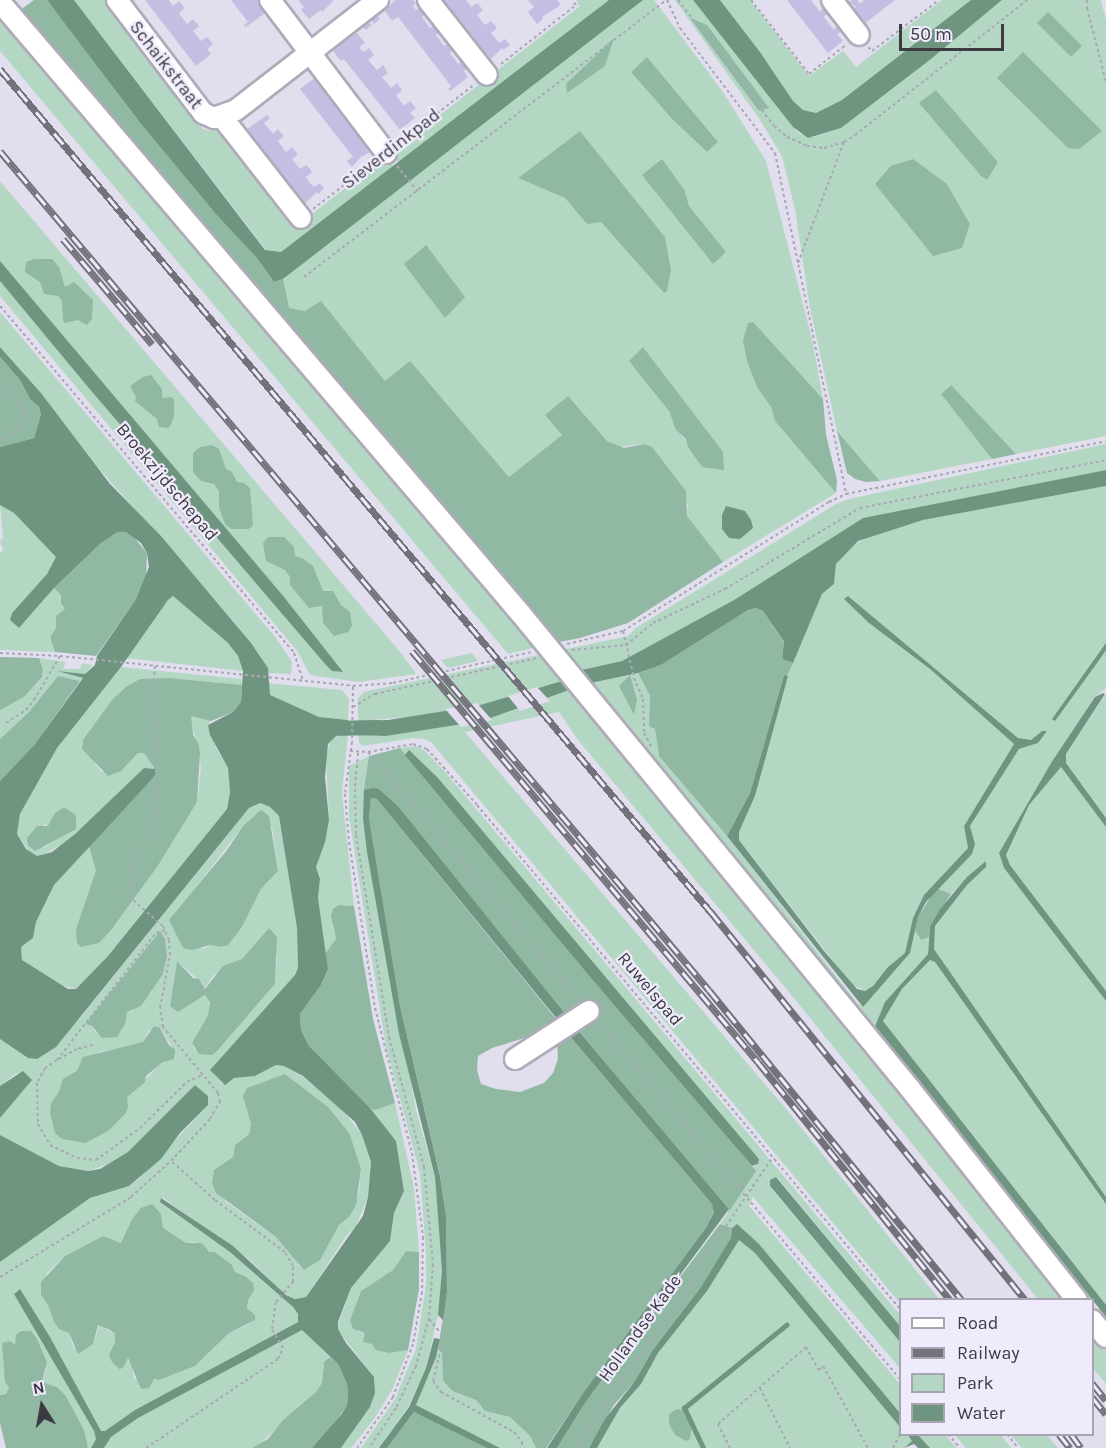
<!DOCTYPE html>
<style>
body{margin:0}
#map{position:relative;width:1106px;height:1448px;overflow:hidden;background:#e1deee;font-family:Karla,sans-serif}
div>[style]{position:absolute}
.green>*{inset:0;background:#b4d7c4}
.forest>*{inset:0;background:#90b8a3}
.water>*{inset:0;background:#6f9581}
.pier>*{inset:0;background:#e1deee}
.stream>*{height:4.5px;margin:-2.25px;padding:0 2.25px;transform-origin:2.25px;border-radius:2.25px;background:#6f9581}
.canal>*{height:15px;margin:-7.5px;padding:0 7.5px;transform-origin:7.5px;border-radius:7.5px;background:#6f9581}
.building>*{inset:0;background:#c6bee2}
.path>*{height:2px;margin-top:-1px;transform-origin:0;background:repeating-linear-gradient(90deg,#a9a7b4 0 3px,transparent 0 6px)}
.roads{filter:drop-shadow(2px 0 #aeabba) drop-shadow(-2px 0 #aeabba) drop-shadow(0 2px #aeabba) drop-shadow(0 -2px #aeabba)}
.minor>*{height:20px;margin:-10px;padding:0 10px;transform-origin:10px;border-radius:10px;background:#fff}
.rail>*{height:7px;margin-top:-3.5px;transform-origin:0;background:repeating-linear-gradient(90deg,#efebfc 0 14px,#73727b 0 28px);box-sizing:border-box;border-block:2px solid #73727b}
span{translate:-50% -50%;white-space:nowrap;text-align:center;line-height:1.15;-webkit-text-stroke:4.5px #efebfc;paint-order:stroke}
.street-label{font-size:18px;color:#3c3b41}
.legend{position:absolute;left:899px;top:1298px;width:195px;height:138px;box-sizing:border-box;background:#efebfc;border:2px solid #a7a5b1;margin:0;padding:8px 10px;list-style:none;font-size:18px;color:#3c3b41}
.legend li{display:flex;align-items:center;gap:12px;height:30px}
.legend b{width:30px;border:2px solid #a7a5b1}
.north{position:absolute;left:12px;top:1376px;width:60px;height:60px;-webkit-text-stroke:4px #efebfc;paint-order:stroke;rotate:349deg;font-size:16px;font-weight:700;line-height:24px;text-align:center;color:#3c3b41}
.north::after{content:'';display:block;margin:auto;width:21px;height:27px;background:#3c3b41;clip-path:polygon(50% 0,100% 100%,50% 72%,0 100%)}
.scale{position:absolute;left:899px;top:24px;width:105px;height:27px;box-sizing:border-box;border:3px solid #3c3b41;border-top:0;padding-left:8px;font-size:18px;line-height:21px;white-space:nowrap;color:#3c3b41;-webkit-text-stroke:4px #efebfc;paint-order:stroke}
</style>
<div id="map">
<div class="green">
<i style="clip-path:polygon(74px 0,111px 0,202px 128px,209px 131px,223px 123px,300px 223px,386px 157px,394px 166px,281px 252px,266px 250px)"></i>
<i style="clip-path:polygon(576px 0,609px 0,399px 163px,390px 154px,580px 6px)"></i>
<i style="clip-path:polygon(evenodd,643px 0,654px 0,723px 92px,766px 161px,813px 343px,823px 399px,791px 366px,747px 361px,771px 407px,775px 421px,836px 493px,723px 562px,695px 528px,687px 516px,688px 504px,645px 444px,618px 447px,607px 441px,595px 430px,562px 435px,509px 477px,410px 362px,385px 381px,321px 302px,305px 311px,288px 308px,284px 293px,283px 279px,643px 0,647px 57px,718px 142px,707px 152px,672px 119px,631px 72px,647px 57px,643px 0,580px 131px,665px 237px,671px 270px,664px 293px,601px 221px,565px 198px,518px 178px,580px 131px,643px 0,643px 175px,685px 191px,689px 206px,713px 264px,643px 175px,643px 0,642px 347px,643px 347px,722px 452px,688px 443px,676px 429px,642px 347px)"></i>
<i style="clip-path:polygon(evenodd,675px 0,693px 0,793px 127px,800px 134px,813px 137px,841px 128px,931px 59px,1002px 0,1101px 0,1106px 20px,1106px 436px,1016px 454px,950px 385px,941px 394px,992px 459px,880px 481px,837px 431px,810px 308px,795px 209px,782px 156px,758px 117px,675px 0,1038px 22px,1082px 46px,1071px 57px,1038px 22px,675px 0,936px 90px,998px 162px,987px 179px,981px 176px,920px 103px,936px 90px,675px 0,947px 184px,970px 224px,962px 248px,947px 184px)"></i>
<i style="clip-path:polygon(720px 0,750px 0,809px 76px,843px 51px,856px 67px,942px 0,971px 0,842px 100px,816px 113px,803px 110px,793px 101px,760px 52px)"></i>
<i style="clip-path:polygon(0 12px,541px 646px,508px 654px,0 51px)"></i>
<i style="clip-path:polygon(0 181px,401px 653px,416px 674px,358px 682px,310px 675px,298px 652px,0 296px)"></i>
<i style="clip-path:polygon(0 312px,276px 638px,292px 662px,291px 674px,268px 673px,268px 668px,234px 622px,79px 446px,41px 393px,0 347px)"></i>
<i style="clip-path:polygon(1106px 444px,1106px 470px,863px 518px,734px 600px,622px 661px,590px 668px,569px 679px,503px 702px,447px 714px,358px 721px,358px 698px,364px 692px,628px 636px,636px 628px,836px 504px,849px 499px)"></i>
<i style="clip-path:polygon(1106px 486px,1106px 688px,1095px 697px,1051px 763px,999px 853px,1004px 868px,1106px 1001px,1106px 1197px,934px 949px,935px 926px,967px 885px,986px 867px,986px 862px,951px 894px,936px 888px,972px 854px,975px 844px,970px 826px,1019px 749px,1038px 743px,1046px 731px,1042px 731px,1031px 740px,1018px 738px,848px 596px,869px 623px,930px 669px,1014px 744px,964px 826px,968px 848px,924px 895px,913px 918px,905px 953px,888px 967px,873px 986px,865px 991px,851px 984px,739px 840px,739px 832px,755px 796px,787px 676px,822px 594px,834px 584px,836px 564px,850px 547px,869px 536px,923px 520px)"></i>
<i style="clip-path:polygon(0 505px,14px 513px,56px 557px,56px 561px,47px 574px,12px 613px,10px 620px,19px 628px,54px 588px,61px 595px,61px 603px,66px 609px,56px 617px,56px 629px,50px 637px,55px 652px,0 650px,0 553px,3px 550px,0 541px,3px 538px)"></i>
<i style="clip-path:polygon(173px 596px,228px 643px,238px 656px,243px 671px,126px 658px,168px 600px)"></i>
<i style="clip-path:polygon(472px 653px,478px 661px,448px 668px,441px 660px)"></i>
<i style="clip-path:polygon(39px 658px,66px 662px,63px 669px,80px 669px,82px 663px,92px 665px,85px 674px,57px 671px,83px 678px,80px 681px,58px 676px,29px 712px,0 739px,0 710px,24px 697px,42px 677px,43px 669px)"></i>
<i style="clip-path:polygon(evenodd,121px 667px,241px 679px,242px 685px,169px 678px,156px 679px,95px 764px,102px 772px,121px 771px,138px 753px,144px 753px,155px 769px,144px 768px,65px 843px,44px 854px,37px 856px,30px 853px,17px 834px,20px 814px,56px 748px,121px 667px,44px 824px,48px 826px,70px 832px,56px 838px,44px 848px,44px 824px)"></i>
<i style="clip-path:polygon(638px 673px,650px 696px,649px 725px,655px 729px,659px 756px,727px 836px,858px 1004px,863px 1006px,910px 953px,915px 930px,921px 940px,929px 937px,928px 954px,885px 1002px,875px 1026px,1092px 1300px,1038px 1299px,784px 986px,578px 740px,559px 712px,465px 732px,787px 1110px,939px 1299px,900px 1300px,900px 1303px,431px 742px,424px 739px,414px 738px,363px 746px,359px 743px,358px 735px,386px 736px,482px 721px,586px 684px)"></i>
<i style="clip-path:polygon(267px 683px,342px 690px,349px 699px,348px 720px,319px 717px,273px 697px,270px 695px)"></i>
<i style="clip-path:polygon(1106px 694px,1106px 818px,1066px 763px,1066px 754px)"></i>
<i style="clip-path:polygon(194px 715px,211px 721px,208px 725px,216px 748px,228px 768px,230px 792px,227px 809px,95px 971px,76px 989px,58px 985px,22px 960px,21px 947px,33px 938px,36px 922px,54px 885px,89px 846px,96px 871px,94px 882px,76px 929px,112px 929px,135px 898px,197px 802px,201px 768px,198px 743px,191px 727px,191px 716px)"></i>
<i style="clip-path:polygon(348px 734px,342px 793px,354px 906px,345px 905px,332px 925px,336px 939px,324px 955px,318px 898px,320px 879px,316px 868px,329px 820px,326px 758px,331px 738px)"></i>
<i style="clip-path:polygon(415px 746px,424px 750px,447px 774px,900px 1315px,900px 1326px,777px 1177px,770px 1187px,900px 1342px,900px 1368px,753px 1197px,749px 1206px,900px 1384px,900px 1413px,759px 1244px,734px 1226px,732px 1228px,720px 1224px,756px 1171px,752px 1166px,756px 1166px,758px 1159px,516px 872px,400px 748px)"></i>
<i style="clip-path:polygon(369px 756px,363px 818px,416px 1110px,435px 1177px,442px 1271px,440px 1306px,426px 1368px,408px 1407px,379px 1448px,361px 1448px,395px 1399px,416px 1349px,426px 1285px,426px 1254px,420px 1173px,386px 1047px,349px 817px,349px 766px)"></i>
<i style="clip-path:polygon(1061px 767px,1106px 827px,1106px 991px,1010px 865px,1006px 855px,1029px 805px)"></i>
<i style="clip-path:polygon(evenodd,259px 803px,270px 807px,279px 816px,297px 928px,298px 968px,295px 975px,210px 1070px,223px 1084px,234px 1078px,255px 1076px,276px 1065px,284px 1066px,303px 1077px,341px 1108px,362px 1135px,371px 1162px,368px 1197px,356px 1226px,347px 1235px,306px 1297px,295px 1299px,282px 1292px,251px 1261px,162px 1197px,160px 1202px,230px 1252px,293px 1307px,298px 1314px,298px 1322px,135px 1410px,105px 1431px,101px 1432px,50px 1337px,20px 1289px,15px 1292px,94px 1431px,96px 1439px,91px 1448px,88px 1448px,80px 1422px,66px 1396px,57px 1387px,42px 1382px,46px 1370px,44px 1354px,33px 1336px,17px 1335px,15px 1345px,3px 1355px,6px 1360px,5px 1382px,9px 1387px,6px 1394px,0 1395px,0 1262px,90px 1198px,129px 1186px,139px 1179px,208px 1105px,208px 1096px,195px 1085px,128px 1152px,115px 1162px,88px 1171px,59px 1166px,0 1135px,0 1118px,32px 1080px,17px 1073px,0 1086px,0 1039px,28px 1058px,80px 1018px,249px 808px,259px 803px,243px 826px,272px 827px,278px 871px,261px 889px,242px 927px,236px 934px,220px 947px,210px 945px,203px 949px,176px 931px,173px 925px,191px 894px,243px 826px,259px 803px,269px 928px,277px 957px,275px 984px,218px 1050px,195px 1050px,192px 1043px,211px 1009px,206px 995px,184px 1007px,170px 1006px,177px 961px,203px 984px,204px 989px,214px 975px,230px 964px,242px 959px,269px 928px,259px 803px,159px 932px,165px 939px,167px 956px,163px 974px,155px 982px,151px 993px,132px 1011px,126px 1012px,122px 1030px,96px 1033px,92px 1026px,85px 1024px,159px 932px,259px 803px,160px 1028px,172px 1047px,163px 1062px,127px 1097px,108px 1131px,86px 1143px,51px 1103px,77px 1071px,99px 1052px,136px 1046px,144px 1042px,149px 1030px,160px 1028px,259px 803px,285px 1075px,328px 1107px,342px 1124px,349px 1135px,361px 1169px,359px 1193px,349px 1217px,339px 1225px,325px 1250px,300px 1267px,295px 1257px,276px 1237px,225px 1201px,214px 1170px,233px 1157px,235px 1145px,249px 1134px,251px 1124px,247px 1088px,285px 1075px,259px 803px,141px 1208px,161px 1214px,163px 1228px,186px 1243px,194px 1242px,209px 1252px,215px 1252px,232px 1265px,235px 1272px,245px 1276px,247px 1308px,255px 1315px,249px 1324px,229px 1333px,195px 1366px,159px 1380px,134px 1379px,132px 1366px,115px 1342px,115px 1334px,99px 1325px,93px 1344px,74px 1349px,69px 1333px,54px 1322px,48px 1305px,41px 1295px,47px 1273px,65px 1256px,103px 1236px,121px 1243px,132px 1219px,141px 1208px)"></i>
<i style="clip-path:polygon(930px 960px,935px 962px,1106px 1204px,1106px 1305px,883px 1021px,902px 989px)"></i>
<i style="clip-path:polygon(395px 1103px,414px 1188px,419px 1252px,406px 1251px,393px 1270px,361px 1291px,350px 1320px,358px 1332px,365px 1333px,372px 1344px,389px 1353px,408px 1350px,392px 1390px,374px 1419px,351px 1448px,341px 1448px,370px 1407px,375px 1393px,374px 1377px,337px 1329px,351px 1288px,390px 1241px,394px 1213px,404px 1191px,396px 1141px,370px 1108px,375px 1109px)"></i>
<i style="clip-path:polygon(evenodd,739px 1239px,755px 1253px,900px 1427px,900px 1434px,907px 1435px,912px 1441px,904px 1448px,597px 1448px,620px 1408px,641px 1384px,658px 1353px,707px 1291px,739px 1239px,673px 1428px,692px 1428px,691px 1435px,686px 1440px,675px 1435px,673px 1428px)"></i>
<i style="clip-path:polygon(302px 1330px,330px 1357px,324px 1362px,322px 1383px,316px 1392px,260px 1444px,252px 1448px,104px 1448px,111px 1437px,138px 1418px)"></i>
<i style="clip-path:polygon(1092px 1330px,1106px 1347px,1106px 1384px,1093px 1368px)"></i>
<i style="clip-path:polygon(438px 1349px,442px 1353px,443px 1373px,451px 1391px,476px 1400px,485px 1411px,510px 1417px,530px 1436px,536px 1448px,500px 1448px,416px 1405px)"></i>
<i style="clip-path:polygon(918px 1435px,945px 1435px,957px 1448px,930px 1448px)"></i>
<i style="clip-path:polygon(955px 1435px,1001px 1435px,1011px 1448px,966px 1448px)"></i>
<i style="clip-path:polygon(1011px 1435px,1047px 1435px,1058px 1448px,1022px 1448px)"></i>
</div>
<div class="forest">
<i style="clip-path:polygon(34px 0,47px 0,193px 186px,256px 257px,274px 282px,283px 279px,289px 308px,305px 311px,321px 301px,385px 381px,410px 361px,509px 477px,562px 435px,545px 415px,568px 396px,607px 441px,624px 448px,645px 444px,652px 447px,686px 491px,687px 516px,723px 562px,628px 623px,580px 638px,553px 643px,19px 11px)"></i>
<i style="clip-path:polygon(1048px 12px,1082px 46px,1071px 57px,1037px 23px)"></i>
<i style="clip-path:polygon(690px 18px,707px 25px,769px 108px,759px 111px)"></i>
<i style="clip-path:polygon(614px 38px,605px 66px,567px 93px,566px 84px)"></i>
<i style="clip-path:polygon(1023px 52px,1102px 131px,1079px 149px,1068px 148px,997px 78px)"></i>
<i style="clip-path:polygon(647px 57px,718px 142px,707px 152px,672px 119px,631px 72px)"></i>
<i style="clip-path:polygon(936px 90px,998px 162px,987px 180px,981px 176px,919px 103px)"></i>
<i style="clip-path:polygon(580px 131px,665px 237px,671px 270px,667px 291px,664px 293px,601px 222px,587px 224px,565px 198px,518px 178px)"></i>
<i style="clip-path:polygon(662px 159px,685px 191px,689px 206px,726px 252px,713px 264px,642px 175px)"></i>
<i style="clip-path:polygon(913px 159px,947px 184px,970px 224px,962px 248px,933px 256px,875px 184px,891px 166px)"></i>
<i style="clip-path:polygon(426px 245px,465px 297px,445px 318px,404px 264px)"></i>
<i style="clip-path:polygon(34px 259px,52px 259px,59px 267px,65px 287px,74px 282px,93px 300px,92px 319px,87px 325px,78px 320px,65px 323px,63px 321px,62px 301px,58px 296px,44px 294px,40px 282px,25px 272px,26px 262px)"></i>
<i style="clip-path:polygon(753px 322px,823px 399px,826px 435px,837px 480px,836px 493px,775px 421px,771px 407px,757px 387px,747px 361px,743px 341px,748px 323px)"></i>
<i style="clip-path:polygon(643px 347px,723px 452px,724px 470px,702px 467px,688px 447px,686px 439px,676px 430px,669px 411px,629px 361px)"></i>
<i style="clip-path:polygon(0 357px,20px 380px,30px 399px,39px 407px,41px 414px,34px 438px,0 447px)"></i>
<i style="clip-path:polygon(151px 375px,162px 389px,162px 398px,171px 397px,174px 400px,174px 417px,169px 428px,159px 427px,157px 419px,135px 401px,136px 397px,130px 386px,143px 377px)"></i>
<i style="clip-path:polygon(951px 385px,1016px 454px,992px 459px,941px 394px)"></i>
<i style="clip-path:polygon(837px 431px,880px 481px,866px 482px,855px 479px,847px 473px)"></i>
<i style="clip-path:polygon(212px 445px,219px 449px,226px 469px,232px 472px,237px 482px,244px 483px,250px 488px,253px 525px,249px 529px,231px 529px,225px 524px,219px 507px,219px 491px,214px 484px,201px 481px,193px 472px,193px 453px,200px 447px)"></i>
<i style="clip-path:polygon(118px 532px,126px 532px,132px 535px,147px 553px,146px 579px,136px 599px,96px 656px,55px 652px,50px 637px,56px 628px,56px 616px,65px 609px,61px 603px,61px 595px,54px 588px,101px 543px)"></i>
<i style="clip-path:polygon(268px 537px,284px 537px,294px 547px,295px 556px,302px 558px,313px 566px,323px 591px,333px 591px,341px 605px,350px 612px,352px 626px,348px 632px,334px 636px,323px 623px,322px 606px,309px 608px,290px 585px,290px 577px,285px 570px,266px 561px,263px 543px)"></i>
<i style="clip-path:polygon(756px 608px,763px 611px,784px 643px,782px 659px,793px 663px,787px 676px,784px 675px,750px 793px,727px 836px,659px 756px,655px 729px,649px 726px,650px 696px,638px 673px,661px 665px,748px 610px)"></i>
<i style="clip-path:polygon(0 657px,39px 658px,43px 669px,42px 677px,24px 697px,0 710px)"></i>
<i style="clip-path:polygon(630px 675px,637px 700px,634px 715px,619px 686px)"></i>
<i style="clip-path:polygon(58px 676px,80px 681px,35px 744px,0 781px,0 739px,29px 712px)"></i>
<i style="clip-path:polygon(169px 678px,242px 685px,241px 702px,233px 712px,211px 721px,191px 716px,193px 735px,198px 742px,200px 753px,197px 802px,157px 867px,112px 929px,99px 943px,81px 947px,77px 943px,76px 929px,96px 871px,89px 846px,143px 789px,155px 769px,144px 753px,138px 753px,121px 771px,108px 776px,82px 749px,83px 740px,112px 700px,126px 687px,140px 679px)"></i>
<i style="clip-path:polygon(evenodd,400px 748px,756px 1171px,728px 1213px,729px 1209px,718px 1196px,577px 1029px,568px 1034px,712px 1204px,714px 1211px,705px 1229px,583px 1393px,546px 1448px,536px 1448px,530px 1436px,510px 1417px,485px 1411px,476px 1400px,452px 1391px,443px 1380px,442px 1353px,438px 1349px,447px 1292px,446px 1216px,440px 1175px,400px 1006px,369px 818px,371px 798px,377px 799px,385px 809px,556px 1019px,562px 1019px,397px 805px,379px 789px,364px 790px,369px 756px,400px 748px,534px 1035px,557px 1039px,558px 1059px,553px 1073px,544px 1083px,520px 1092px,496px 1089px,481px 1084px,477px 1070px,478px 1056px,492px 1048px,534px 1035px)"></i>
<i style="clip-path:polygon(64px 807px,76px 815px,76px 829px,35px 851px,28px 845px,27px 838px,37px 826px,48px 826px,55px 813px)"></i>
<i style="clip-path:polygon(261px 810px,269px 816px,278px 871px,261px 889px,242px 927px,228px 945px,221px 947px,210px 945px,192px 950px,183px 948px,169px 920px,227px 850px,243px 826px)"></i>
<i style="clip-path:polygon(936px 888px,951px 894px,930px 926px,929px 937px,921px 940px,915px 930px,918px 917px)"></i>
<i style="clip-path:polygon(339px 905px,354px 906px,373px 1019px,395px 1103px,375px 1110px,370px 1108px,327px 1065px,309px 1046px,301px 1030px,300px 1014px,321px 985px,328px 971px,324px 955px,336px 939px,331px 916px,333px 909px)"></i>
<i style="clip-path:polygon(269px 928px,277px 937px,275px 984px,218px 1050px,212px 1055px,199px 1054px,192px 1043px,208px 1015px,210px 1003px,205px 995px,178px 1012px,170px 1006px,177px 961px,193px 978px,199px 979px,205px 989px,223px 966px,242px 959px)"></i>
<i style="clip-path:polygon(160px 931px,165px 939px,167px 956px,163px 974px,141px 1006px,127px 1012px,125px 1024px,117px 1037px,102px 1038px,92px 1026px,85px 1024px)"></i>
<i style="clip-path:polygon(154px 1026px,160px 1028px,169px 1045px,175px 1050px,174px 1059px,163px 1062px,146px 1076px,145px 1082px,127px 1097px,128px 1107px,126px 1113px,108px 1131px,86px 1143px,62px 1139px,55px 1133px,50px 1113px,51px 1103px,59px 1092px,63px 1079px,77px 1071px,83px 1057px,143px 1042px)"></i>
<i style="clip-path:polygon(285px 1074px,328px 1107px,342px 1124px,350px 1135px,361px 1169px,356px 1205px,349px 1217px,339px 1225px,320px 1260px,304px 1270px,276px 1237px,216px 1193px,212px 1183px,214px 1170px,233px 1157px,235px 1145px,249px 1134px,251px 1124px,243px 1096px,247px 1088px)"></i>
<i style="clip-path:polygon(152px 1204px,161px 1214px,163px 1228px,186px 1243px,202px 1243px,209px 1252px,215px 1252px,232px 1265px,235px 1272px,245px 1276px,253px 1283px,254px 1290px,248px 1300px,247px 1308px,255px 1315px,255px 1320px,229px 1333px,195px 1366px,159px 1380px,154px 1379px,149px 1388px,141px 1389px,128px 1358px,123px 1368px,119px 1369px,112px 1362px,109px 1355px,115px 1342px,115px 1334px,110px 1330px,98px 1325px,93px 1344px,78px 1354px,69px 1333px,59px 1329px,54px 1322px,48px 1305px,41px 1295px,41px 1282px,65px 1256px,82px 1247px,103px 1236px,121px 1243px,132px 1219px,141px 1208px)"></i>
<i style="clip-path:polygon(720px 1224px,732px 1228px,731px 1238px,727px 1246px,701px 1287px,652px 1351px,635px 1381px,614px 1405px,589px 1448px,557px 1448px,585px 1403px)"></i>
<i style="clip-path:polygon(406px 1251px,419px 1252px,419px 1289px,408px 1350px,389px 1353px,376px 1350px,372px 1344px,363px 1342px,365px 1333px,353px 1329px,350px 1320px,361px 1291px,393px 1270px)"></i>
<i style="clip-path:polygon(21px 1331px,31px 1331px,37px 1339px,47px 1362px,42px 1382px,57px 1387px,66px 1396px,84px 1430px,88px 1448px,6px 1448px,0 1423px,0 1395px,6px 1394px,9px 1387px,5px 1382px,2px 1343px,10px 1341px,15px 1345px,16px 1335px)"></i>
<i style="clip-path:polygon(330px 1357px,338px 1364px,347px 1384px,348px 1395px,347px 1405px,333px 1426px,312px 1448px,252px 1448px,268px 1439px,283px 1420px,316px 1392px,322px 1383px,324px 1362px)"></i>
<i style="clip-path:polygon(677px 1409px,683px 1410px,692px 1428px,690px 1439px,686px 1441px,675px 1435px,669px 1424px,669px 1414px)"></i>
<i style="clip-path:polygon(414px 1412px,422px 1415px,487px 1448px,387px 1448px)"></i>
</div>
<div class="water">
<i style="clip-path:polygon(47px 0,74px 0,265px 250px,281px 252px,609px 0,643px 0,393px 194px,283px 279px,274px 282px,256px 257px,216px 214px,142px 125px)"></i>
<i style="clip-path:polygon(693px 0,720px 0,760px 52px,793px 101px,803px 110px,816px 113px,842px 100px,971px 0,1002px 0,931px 59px,841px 128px,808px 138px,793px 127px)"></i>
<i style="clip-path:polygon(0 261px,284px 597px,343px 672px,332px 671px,326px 665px,88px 387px,0 281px)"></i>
<i style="clip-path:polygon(evenodd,0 347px,41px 393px,110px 484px,161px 536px,251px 643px,268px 668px,270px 695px,319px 717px,348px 720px,348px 734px,337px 735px,328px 744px,325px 777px,329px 820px,325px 842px,316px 867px,320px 879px,318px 898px,328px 970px,321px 985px,300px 1014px,301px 1030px,309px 1046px,370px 1108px,396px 1141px,404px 1191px,394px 1213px,390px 1241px,351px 1288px,338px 1322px,338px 1329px,346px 1343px,374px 1377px,375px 1393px,370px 1407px,341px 1448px,312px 1448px,341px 1415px,347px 1405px,348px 1395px,347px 1384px,338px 1364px,302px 1330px,138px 1418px,111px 1437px,104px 1448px,91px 1448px,96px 1439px,94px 1431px,14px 1294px,20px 1289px,50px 1337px,101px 1431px,105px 1431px,135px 1410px,298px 1322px,298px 1314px,293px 1307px,230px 1252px,160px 1202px,161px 1198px,233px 1246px,286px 1295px,295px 1299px,306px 1297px,363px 1216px,368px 1197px,371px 1162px,362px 1135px,355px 1122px,303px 1076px,284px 1066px,276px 1065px,255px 1076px,234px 1078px,225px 1085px,210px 1070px,295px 975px,298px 968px,297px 928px,279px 816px,270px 807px,260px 803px,249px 808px,56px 1047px,37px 1059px,28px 1058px,0 1039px,0 781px,35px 744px,83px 678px,57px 671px,85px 674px,95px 665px,97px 656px,136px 599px,149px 567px,147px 553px,141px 543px,126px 532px,118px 532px,101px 543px,54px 588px,19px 628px,10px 620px,12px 613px,47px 574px,56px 557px,14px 513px,0 505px,0 447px,34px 438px,41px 414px,39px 407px,30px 399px,20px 380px,0 357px,0 347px,173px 596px,228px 643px,238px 656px,243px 671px,241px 702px,233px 712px,208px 725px,210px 735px,228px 768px,230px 792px,227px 809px,107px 957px,76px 989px,68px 989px,22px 960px,21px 947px,33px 938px,36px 922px,54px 885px,143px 789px,155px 775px,155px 769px,144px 768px,75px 834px,52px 852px,37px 856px,26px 849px,17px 834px,20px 814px,57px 748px,121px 667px,168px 600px,173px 596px)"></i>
<i style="clip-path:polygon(1106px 470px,1106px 486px,923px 520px,858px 541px,836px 564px,834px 584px,822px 594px,793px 663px,782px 659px,784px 642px,763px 611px,756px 608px,748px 610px,661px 665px,638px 673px,586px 684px,482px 721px,386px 736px,358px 735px,358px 721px,388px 720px,477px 706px,569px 679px,577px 671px,622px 661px,734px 600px,863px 518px)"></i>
<i style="clip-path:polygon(726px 506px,745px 511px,751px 520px,753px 528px,740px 539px,729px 538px,722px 529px,722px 515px)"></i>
<i style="clip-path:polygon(848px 596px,1018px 738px,1031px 740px,1042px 731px,1047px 731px,1038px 743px,1019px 749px,970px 826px,975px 844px,972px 854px,926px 902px,918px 917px,910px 953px,863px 1007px,727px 836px,750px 793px,784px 675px,788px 676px,755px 796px,739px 832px,739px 840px,824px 951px,857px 989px,865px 991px,873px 986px,888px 967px,905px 953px,913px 918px,924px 895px,968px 848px,964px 826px,1014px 744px,930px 669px,869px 623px,844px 599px)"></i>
<i style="clip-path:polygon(1106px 643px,1106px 650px,1097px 663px,1055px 721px,1052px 719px)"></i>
<i style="clip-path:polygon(1103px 693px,1105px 694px,1066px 754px,1066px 763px,1106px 818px,1106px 827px,1061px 767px,1029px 805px,1006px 855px,1010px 865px,1106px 991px,1106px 1001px,1004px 868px,999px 853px,1051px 763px,1095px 697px)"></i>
<i style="clip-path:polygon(409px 750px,438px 778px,715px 1107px,759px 1159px,758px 1164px,752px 1166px,592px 979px,405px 755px)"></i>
<i style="clip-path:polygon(373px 788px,379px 789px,397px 805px,566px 1015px,557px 1019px,385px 809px,377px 799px,371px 798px,369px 818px,400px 1006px,440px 1176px,446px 1216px,447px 1292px,443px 1320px,438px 1315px,442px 1271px,435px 1177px,399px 1034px,367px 852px,363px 818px,364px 790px)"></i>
<i style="clip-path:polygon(986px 861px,986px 867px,967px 885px,935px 926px,934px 949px,1106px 1197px,1106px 1204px,935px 962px,930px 960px,902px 989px,883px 1021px,1106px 1305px,1106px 1317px,875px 1026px,885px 1002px,928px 954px,930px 926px,941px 908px,967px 877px)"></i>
<i style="clip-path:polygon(577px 1029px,729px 1209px,585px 1403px,557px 1448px,547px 1448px,583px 1393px,705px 1229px,714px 1212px,712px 1204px,568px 1034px)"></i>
<i style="clip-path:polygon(23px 1071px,32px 1080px,0 1118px,0 1086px)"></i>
<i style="clip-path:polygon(195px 1085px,208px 1096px,208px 1105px,180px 1133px,161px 1159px,129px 1186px,90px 1198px,0 1262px,0 1135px,59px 1166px,88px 1171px,100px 1169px,128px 1152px)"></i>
<i style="clip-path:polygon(776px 1177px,900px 1326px,900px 1342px,770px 1186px,770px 1180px)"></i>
<i style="clip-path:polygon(737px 1224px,759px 1244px,900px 1413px,900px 1427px,755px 1253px,739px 1240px,707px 1291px,658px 1353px,641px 1384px,620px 1408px,597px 1448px,589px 1448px,605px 1419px,635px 1381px,652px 1351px,701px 1287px,731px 1238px,732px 1228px)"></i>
<i style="clip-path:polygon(434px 1338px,440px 1339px,436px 1357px,416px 1405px,500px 1448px,487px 1448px,414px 1412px,387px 1448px,379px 1448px,409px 1407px,426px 1368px)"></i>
<i style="clip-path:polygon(907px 1434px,918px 1435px,930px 1448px,918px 1448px,914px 1444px,904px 1448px,912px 1441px)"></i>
</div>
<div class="pier">
<i style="clip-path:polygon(537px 687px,550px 701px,520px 711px,508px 696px)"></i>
<i style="clip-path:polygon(477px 703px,492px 720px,461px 727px,445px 709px)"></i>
</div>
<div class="stream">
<i style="left:703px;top:1448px;width:44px;rotate:-115.4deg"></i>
<i style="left:684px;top:1408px;width:132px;rotate:-39.1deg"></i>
</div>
<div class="canal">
<i style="left:330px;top:728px;width:48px;rotate:-1.2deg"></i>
</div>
<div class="building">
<i style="clip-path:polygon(145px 0,169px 0,173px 6px,179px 1px,185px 8px,179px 13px,183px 19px,187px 24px,193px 19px,199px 26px,193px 31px,201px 41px,207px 37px,213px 44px,207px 49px,211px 54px,196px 66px)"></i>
<i style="clip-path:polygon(231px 0,263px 0,266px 3px,260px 7px,265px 13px,246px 27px,244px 25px,248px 22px)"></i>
<i style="clip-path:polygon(298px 0,334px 0,322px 12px,321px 10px,309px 19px,301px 10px,304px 7px)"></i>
<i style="clip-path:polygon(395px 0,414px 0,416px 3px,413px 6px,416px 10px,422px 6px,427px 13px,422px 17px,430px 28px,436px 24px,441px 31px,436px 35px,444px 46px,450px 42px,455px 49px,450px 53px,458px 64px,464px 60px,469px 67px,464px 71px,468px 77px,450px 91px,448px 89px,451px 86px,398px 17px,392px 21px,385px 11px)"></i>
<i style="clip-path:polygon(442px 0,466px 0,471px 7px,477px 3px,483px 10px,477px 15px,485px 25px,491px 21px,497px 28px,491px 33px,499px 43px,505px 39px,510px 45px,503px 50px,502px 48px,486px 64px,477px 52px,480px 49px)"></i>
<i style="clip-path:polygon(528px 0,557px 0,561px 5px,542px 17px,543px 19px,537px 24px,528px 12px,534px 7px)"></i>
<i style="clip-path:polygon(787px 0,811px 0,820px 12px,824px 6px,831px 14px,823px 16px,834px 30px,838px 23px,844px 31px,837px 34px,843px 41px,828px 53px)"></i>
<i style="clip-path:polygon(852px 0,858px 0,859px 4px,864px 0,895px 0,860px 27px,848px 12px,856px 7px,849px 2px)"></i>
<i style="clip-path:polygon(376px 15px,380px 19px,374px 24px,370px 19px)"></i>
<i style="clip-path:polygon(368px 21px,372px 25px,366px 30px,362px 26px)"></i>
<i style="clip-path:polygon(357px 33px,365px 43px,359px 47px,363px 52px,369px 48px,374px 55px,368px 60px,377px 70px,383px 65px,388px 73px,382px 77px,391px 88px,397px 83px,402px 90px,396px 95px,404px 106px,410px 101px,416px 108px,410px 113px,415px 118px,400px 130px,344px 59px,341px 61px,333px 51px,351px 34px,352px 36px)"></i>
<i style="clip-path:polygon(320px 74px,323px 77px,318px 82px,326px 92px,331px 88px,337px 95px,332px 99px,340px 110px,345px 106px,351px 113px,345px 117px,354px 128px,359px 124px,365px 131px,359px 135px,363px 140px,367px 137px,376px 149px,361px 157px,352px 167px,347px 161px,353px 157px,300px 89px)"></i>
<i style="clip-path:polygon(267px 115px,270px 118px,264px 123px,273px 134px,278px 129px,281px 133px,284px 136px,278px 141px,286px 152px,292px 147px,295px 151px,298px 154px,292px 159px,300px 169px,306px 165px,309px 168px,312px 172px,306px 177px,309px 182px,314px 187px,320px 183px,324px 189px,318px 194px,317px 192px,301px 207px,291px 196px,295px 193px,246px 130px)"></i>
</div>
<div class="path">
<i style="left:667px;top:0;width:31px;rotate:65deg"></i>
<i style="left:680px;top:28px;width:157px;rotate:52.8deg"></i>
<i style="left:775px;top:153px;width:348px;rotate:78.2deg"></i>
<i style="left:678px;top:0;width:158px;rotate:52.7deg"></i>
<i style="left:774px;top:126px;width:17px;rotate:40deg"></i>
<i style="left:787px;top:137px;width:22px;rotate:24deg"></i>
<i style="left:807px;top:146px;width:17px;rotate:7deg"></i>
<i style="left:824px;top:148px;width:21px;rotate:-17deg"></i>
<i style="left:844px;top:142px;width:13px;rotate:-32deg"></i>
<i style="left:855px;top:135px;width:219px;rotate:-38.1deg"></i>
<i style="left:751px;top:0;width:94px;rotate:51.9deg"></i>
<i style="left:809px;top:74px;width:48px;rotate:-38.3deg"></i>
<i style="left:1087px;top:0;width:8px;rotate:90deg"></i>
<i style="left:1087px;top:8px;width:76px;rotate:75.6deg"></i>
<i style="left:868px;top:47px;width:6px;rotate:45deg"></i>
<i style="left:872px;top:51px;width:84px;rotate:-37.3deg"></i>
<i style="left:501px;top:64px;width:95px;rotate:-38.2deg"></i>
<i style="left:576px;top:5px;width:6px;rotate:-129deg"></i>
<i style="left:399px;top:143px;width:96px;rotate:-37.8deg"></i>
<i style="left:397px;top:166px;width:33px;rotate:51deg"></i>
<i style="left:313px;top:209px;width:76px;rotate:-37.5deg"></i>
<i style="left:798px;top:263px;width:129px;rotate:-69.2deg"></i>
<i style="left:304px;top:277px;width:456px;rotate:-37.4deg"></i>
<i style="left:0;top:306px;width:455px;rotate:49.7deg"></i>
<i style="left:294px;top:653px;width:29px;rotate:72deg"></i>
<i style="left:0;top:382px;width:28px;rotate:46deg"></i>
<i style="left:19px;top:402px;width:13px;rotate:63deg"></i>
<i style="left:25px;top:414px;width:16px;rotate:105deg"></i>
<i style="left:21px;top:429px;width:24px;rotate:152deg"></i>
<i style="left:623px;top:631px;width:48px;rotate:76.8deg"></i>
<i style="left:634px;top:678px;width:23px;rotate:67deg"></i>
<i style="left:643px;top:699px;width:34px;rotate:88deg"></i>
<i style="left:644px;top:733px;width:15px;rotate:62deg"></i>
<i style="left:567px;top:644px;width:57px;rotate:-13.1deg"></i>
<i style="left:623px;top:631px;width:243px;rotate:-32.1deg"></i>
<i style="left:829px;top:502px;width:19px;rotate:-25deg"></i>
<i style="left:846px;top:494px;width:265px;rotate:-11.5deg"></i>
<i style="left:572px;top:650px;width:54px;rotate:-5.3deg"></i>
<i style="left:626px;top:645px;width:35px;rotate:-39deg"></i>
<i style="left:653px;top:623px;width:80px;rotate:-25.3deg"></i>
<i style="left:725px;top:589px;width:157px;rotate:-31deg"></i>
<i style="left:860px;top:508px;width:251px;rotate:-11deg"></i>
<i style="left:0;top:653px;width:60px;rotate:2.9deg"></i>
<i style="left:60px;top:656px;width:295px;rotate:5.8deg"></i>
<i style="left:353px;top:686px;width:40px;rotate:-4.3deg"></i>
<i style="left:393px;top:683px;width:142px;rotate:-12.6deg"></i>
<i style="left:353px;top:687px;width:55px;rotate:91deg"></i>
<i style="left:352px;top:742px;width:52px;rotate:97.7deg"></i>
<i style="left:345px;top:794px;width:48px;rotate:85.2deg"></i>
<i style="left:349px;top:842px;width:168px;rotate:81.1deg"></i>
<i style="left:375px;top:1008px;width:150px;rotate:75.7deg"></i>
<i style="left:412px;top:1153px;width:85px;rotate:82.5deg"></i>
<i style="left:423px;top:1237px;width:55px;rotate:91deg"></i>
<i style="left:422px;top:1292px;width:53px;rotate:99.8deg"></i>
<i style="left:413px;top:1344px;width:57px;rotate:110.7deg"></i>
<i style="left:393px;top:1397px;width:62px;rotate:125.2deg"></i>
<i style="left:353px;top:707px;width:26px;rotate:-31deg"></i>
<i style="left:375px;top:694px;width:166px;rotate:-12.5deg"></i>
<i style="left:6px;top:723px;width:24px;rotate:-33deg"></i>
<i style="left:26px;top:710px;width:13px;rotate:-51deg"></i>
<i style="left:34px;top:700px;width:51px;rotate:-59.4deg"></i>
<i style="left:350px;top:751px;width:18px;rotate:3deg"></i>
<i style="left:368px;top:752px;width:46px;rotate:-10.1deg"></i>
<i style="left:413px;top:744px;width:15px;rotate:20deg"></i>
<i style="left:427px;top:749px;width:75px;rotate:48.2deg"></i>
<i style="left:477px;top:805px;width:658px;rotate:49.99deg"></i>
<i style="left:368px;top:752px;width:324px;rotate:49.6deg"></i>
<i style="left:358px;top:753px;width:36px;rotate:95deg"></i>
<i style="left:355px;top:789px;width:46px;rotate:88.8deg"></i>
<i style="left:356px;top:835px;width:205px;rotate:80.7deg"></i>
<i style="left:389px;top:1037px;width:135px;rotate:74.9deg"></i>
<i style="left:424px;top:1167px;width:97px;rotate:84.7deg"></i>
<i style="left:433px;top:1264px;width:54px;rotate:94.2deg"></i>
<i style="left:429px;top:1318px;width:50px;rotate:105.2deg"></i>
<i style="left:416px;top:1366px;width:47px;rotate:115.5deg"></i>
<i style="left:396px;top:1408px;width:48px;rotate:124deg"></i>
<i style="left:600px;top:1024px;width:465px;rotate:49.8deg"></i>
<i style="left:93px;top:1045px;width:16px;rotate:166deg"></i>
<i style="left:77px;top:1049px;width:23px;rotate:151deg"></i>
<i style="left:57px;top:1060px;width:161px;rotate:-52.1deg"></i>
<i style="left:156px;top:933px;width:10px;rotate:-17deg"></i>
<i style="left:57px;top:1060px;width:14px;rotate:146deg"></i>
<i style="left:45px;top:1068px;width:17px;rotate:118deg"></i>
<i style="left:37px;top:1083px;width:41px;rotate:88.6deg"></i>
<i style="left:38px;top:1124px;width:24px;rotate:60deg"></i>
<i style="left:50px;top:1145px;width:30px;rotate:26deg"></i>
<i style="left:77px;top:1158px;width:19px;rotate:6deg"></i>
<i style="left:96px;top:1160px;width:54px;rotate:-36deg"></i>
<i style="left:140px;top:1128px;width:66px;rotate:-44.4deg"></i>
<i style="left:187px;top:1082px;width:17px;rotate:-25deg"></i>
<i style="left:0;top:1277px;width:153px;rotate:-31.4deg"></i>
<i style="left:131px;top:1197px;width:54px;rotate:-42deg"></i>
<i style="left:171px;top:1161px;width:57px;rotate:-47.1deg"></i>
<i style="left:210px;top:1119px;width:20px;rotate:-60deg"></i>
<i style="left:220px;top:1102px;width:9px;rotate:-103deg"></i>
<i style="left:218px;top:1093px;width:86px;rotate:-129.8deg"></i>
<i style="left:163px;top:1027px;width:19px;rotate:-99deg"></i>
<i style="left:160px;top:1008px;width:54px;rotate:-79.3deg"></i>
<i style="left:170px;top:955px;width:15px;rotate:-94deg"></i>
<i style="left:169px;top:940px;width:15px;rotate:-113deg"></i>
<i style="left:163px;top:926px;width:37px;rotate:-139deg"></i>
<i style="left:135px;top:902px;width:14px;rotate:-120deg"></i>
<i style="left:128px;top:890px;width:22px;rotate:-82deg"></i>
<i style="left:131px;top:868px;width:43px;rotate:-61.1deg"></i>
<i style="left:152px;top:830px;width:20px;rotate:-75deg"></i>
<i style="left:157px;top:811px;width:76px;rotate:-90deg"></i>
<i style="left:157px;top:735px;width:42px;rotate:-95.4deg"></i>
<i style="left:153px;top:693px;width:27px;rotate:-86deg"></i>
<i style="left:429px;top:1319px;width:23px;rotate:50deg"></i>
<i style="left:444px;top:1337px;width:45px;rotate:104deg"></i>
<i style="left:433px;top:1381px;width:14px;rotate:54deg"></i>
<i style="left:441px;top:1392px;width:83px;rotate:28.7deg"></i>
<i style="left:514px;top:1432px;width:13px;rotate:51deg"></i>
<i style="left:522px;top:1442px;width:6px;rotate:90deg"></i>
<i style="left:760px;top:1388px;width:67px;rotate:63.4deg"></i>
<i style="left:948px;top:1434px;width:18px;rotate:49deg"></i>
<i style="left:1007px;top:1434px;width:18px;rotate:52deg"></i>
<i style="left:146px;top:1448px;width:159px;rotate:-34deg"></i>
<i style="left:278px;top:1359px;width:12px;rotate:-66deg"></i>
<i style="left:283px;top:1348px;width:22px;rotate:-120deg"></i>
<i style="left:272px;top:1329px;width:27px;rotate:-82deg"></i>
<i style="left:276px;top:1302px;width:26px;rotate:-50deg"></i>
<i style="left:293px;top:1282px;width:16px;rotate:-90deg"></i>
<i style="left:293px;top:1266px;width:16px;rotate:-120deg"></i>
<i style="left:285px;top:1252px;width:87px;rotate:-143.4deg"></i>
<i style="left:215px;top:1200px;width:59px;rotate:-138.4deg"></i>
<i style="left:577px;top:1448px;width:41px;rotate:-60.9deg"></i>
<i style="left:597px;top:1412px;width:124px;rotate:-52.9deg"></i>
<i style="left:672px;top:1313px;width:38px;rotate:-57deg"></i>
<i style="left:693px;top:1281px;width:22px;rotate:-66deg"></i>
<i style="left:702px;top:1261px;width:126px;rotate:-55.7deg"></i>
<i style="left:730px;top:1448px;width:27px;rotate:-117deg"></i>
<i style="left:718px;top:1424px;width:117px;rotate:-41.2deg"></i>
<i style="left:806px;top:1347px;width:26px;rotate:61deg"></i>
<i style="left:819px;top:1370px;width:6px;rotate:-45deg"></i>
<i style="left:823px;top:1366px;width:94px;rotate:61.2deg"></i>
<i style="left:893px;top:1448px;width:16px;rotate:-63deg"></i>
</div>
<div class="roads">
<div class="minor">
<i style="left:117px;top:0;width:142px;rotate:52.7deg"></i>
<i style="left:203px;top:113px;width:12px;rotate:24deg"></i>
<i style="left:214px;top:118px;width:23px;rotate:-20deg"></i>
<i style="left:236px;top:110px;width:180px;rotate:-37.8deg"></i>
<i style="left:270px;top:0;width:192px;rotate:52.8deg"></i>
<i style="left:428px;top:0;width:95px;rotate:51.8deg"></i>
<i style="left:832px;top:0;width:44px;rotate:52.4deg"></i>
<i style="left:0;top:2px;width:804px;rotate:49.59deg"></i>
<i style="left:521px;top:614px;width:615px;rotate:50.67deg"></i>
<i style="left:911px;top:1090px;width:268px;rotate:51.7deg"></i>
<i style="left:222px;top:117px;width:128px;rotate:52deg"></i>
<i style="left:515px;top:1059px;width:88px;rotate:-33deg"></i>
<i style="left:1092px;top:1320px;width:22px;rotate:51deg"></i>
</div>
</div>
<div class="rail">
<i style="left:0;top:69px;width:1103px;rotate:49.86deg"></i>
<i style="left:711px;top:912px;width:499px;rotate:51deg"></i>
<i style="left:0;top:151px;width:1098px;rotate:49.8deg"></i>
<i style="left:709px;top:990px;width:400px;rotate:50.8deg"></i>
<i style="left:63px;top:239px;width:138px;rotate:49.7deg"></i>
<i style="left:412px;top:651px;width:537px;rotate:49.91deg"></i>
<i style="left:758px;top:1062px;width:306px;rotate:51.1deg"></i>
<i style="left:1092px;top:1383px;width:22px;rotate:51deg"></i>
<i style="left:1092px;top:1397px;width:22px;rotate:51deg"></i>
<i style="left:1059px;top:1434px;width:18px;rotate:52deg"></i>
<i style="left:1071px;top:1434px;width:17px;rotate:54deg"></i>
</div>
<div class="street-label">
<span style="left:166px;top:65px;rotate:52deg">Schaikstraat</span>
<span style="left:391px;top:149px;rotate:-38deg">Sieverdinkpad</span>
<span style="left:167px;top:482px;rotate:50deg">Broekzijdschepad</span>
<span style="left:650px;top:989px;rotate:50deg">Ruwelspad</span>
<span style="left:640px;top:1328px;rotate:-54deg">Hollandse Kade</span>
</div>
<ul class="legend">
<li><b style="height:8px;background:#fff"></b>Road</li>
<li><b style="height:8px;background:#73727b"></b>Railway</li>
<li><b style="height:16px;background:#b4d7c4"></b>Park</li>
<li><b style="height:16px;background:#6f9581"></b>Water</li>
</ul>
<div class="north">N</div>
<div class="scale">50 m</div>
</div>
